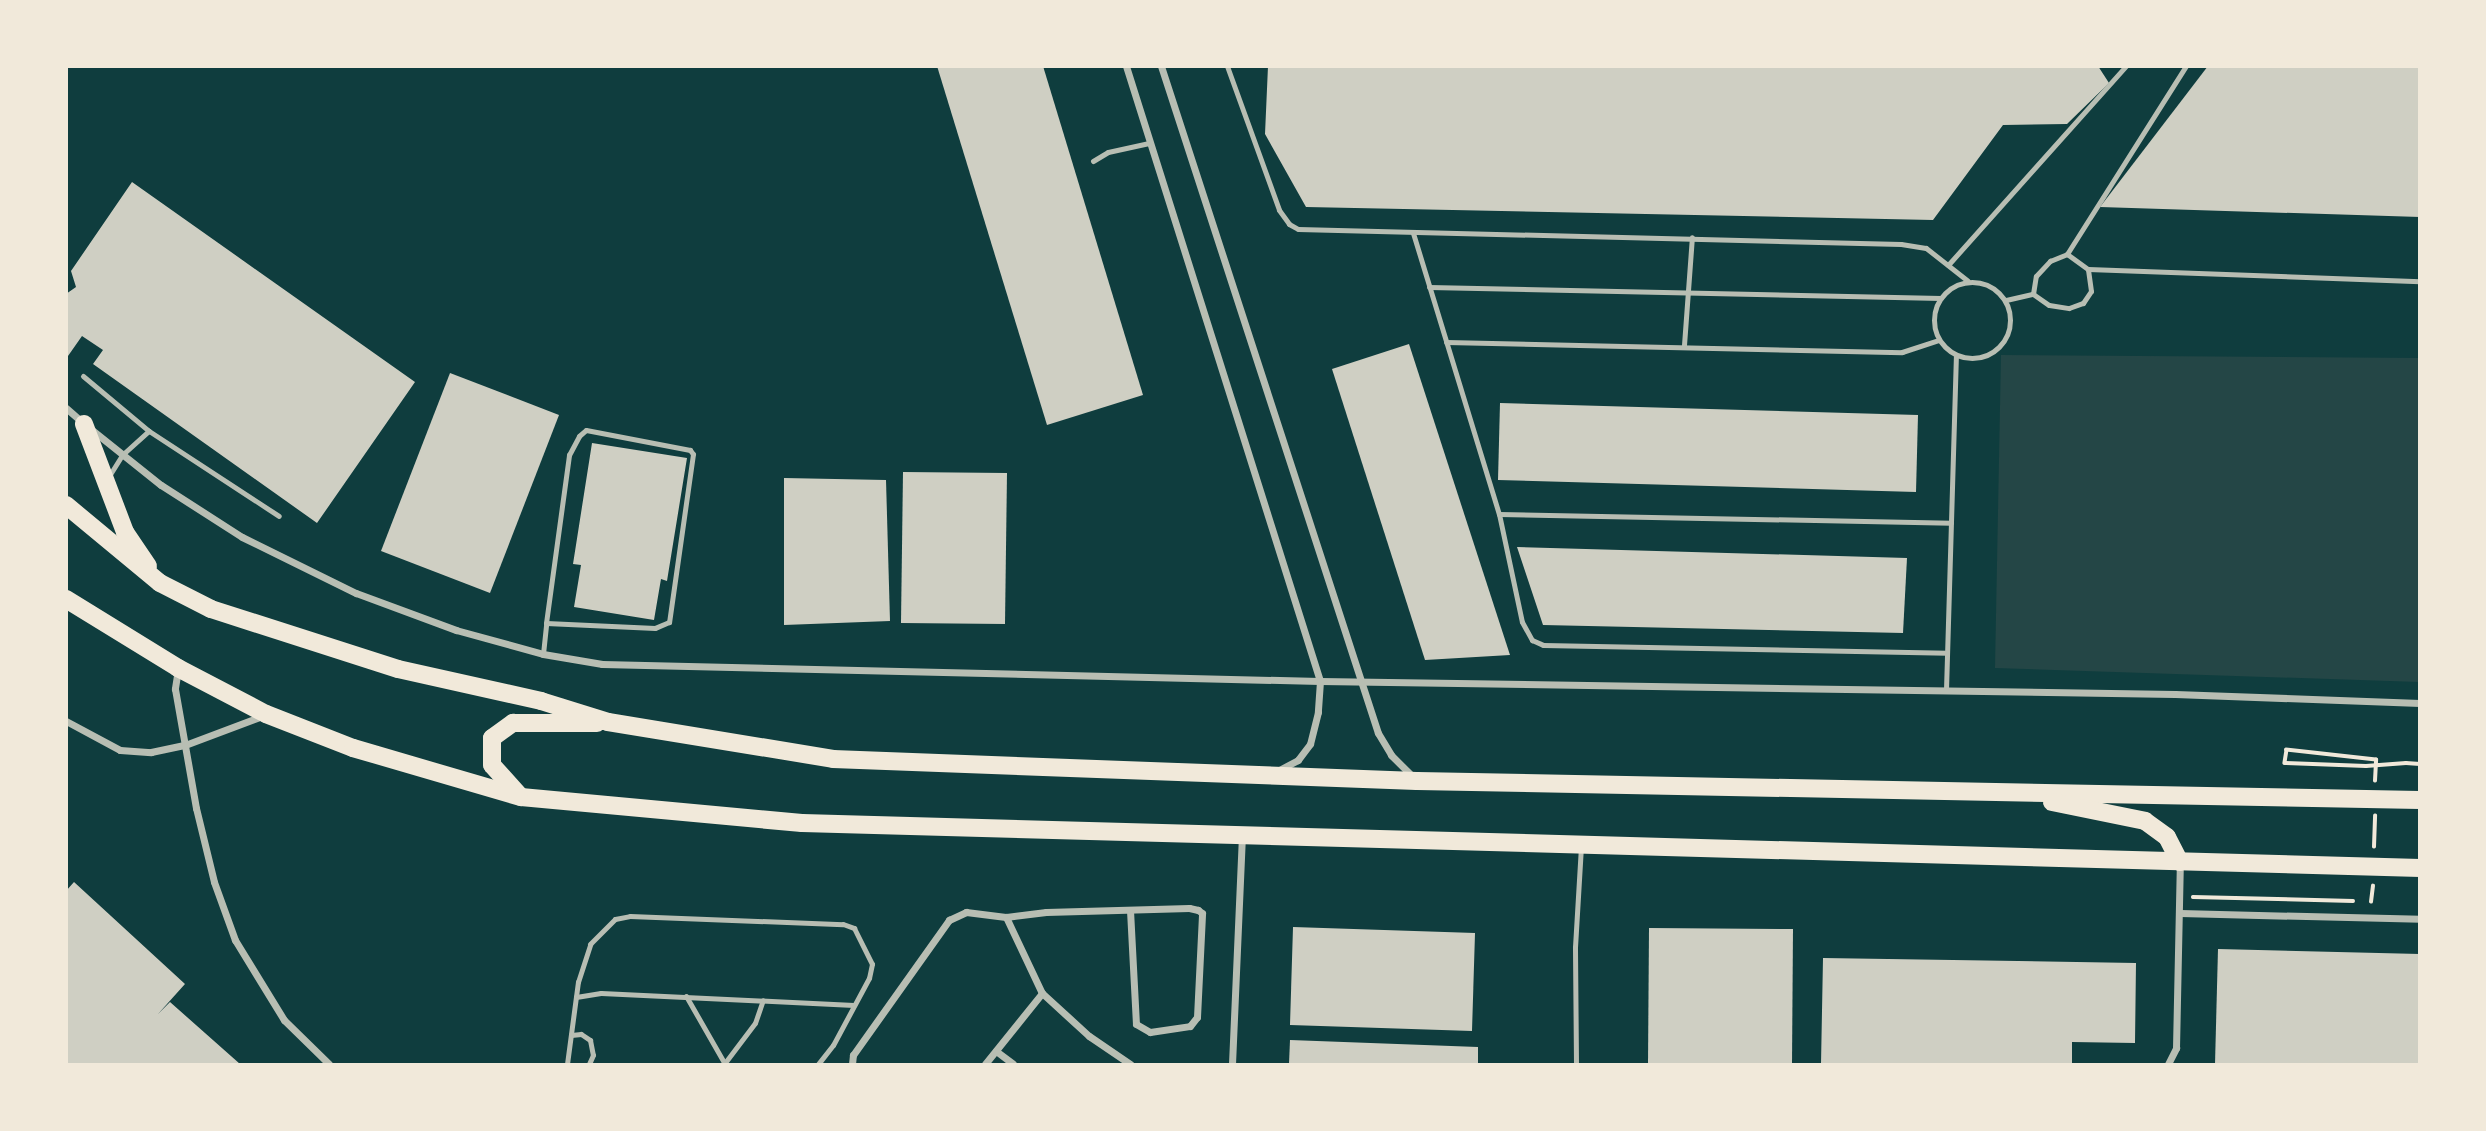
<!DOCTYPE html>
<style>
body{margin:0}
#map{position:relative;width:2486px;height:1131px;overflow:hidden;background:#0f3d3e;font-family:"IBM Plex Serif",serif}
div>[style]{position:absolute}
.green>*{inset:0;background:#244646}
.building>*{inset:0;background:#cfcfc3}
.path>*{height:3.5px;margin:-1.75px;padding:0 1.75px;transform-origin:1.75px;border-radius:1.75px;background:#f1e9da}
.service>*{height:5px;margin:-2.5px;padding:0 2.5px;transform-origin:2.5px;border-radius:2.5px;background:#b8beb3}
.service>.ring{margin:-2.5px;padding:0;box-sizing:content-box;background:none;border:5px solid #b8beb3;border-radius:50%}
.minor>*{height:7px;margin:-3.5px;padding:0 3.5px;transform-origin:3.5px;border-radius:3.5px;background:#b8beb3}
.primary>*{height:18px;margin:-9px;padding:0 9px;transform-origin:9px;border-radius:9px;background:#f1e9da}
span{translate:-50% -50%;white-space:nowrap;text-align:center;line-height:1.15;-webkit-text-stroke:7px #f1e9da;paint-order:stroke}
.frame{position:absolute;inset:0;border:68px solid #f1e9da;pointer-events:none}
</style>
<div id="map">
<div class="green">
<i style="clip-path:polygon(2001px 355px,2419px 358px,2419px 682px,1995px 668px)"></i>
</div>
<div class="building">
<i style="clip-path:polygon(937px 66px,1043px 66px,1143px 395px,1047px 425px)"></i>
<i style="clip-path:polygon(1268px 66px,2098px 66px,2109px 83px,2067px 124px,2003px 125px,1933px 220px,1306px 207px,1265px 134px)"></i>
<i style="clip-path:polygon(2208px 66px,2420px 66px,2420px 217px,2100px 207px)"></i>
<i style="clip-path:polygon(132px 182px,415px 382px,317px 523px,93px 364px,103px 350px,82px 336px,68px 356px,66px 294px,76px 287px,71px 271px)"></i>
<i style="clip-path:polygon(1409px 344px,1510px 655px,1425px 660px,1332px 369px)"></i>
<i style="clip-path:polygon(450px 373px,559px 415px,490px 593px,381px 551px)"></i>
<i style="clip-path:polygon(1500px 403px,1918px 415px,1916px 492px,1498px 480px)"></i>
<i style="clip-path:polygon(592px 443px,687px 458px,667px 581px,661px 579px,654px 620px,574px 607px,581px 565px,573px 564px)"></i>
<i style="clip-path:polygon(903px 472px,1007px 473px,1005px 624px,901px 623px)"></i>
<i style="clip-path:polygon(784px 478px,886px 480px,890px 621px,784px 625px)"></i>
<i style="clip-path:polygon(1517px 547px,1907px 558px,1903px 633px,1543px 625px)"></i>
<i style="clip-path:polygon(74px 882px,185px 984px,158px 1014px,170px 1002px,240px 1064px,66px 1064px,66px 891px)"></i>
<i style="clip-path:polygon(1293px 927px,1475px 933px,1472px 1031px,1290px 1025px)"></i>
<i style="clip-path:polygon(1649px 928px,1793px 929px,1792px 1064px,1648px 1064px)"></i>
<i style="clip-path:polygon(2218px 949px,2420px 954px,2420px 1064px,2215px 1064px)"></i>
<i style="clip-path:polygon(1823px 958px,2136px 963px,2135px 1043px,2072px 1042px,2072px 1064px,1821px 1064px)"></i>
<i style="clip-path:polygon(1290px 1040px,1478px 1047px,1478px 1064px,1289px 1064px)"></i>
</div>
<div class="path">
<i style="left:2375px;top:781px;width:21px;rotate:-87deg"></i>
<i style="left:2376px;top:760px;width:90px;rotate:-173.6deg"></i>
<i style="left:2287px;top:750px;width:13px;rotate:99deg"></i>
<i style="left:2285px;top:763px;width:81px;rotate:2.1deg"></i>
<i style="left:2366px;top:766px;width:40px;rotate:-4.3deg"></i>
<i style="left:2406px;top:763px;width:14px;rotate:4deg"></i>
<i style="left:2374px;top:847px;width:31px;rotate:-88deg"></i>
<i style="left:2193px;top:897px;width:160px;rotate:1.4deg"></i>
<i style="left:2371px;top:902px;width:16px;rotate:-83deg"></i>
</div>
<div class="service">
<i style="left:1227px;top:66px;width:153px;rotate:70.1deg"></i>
<i style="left:1279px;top:210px;width:17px;rotate:54deg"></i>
<i style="left:1289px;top:224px;width:10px;rotate:29deg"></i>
<i style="left:1298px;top:229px;width:603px;rotate:1.42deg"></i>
<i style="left:1901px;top:244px;width:25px;rotate:9deg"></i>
<i style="left:1926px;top:248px;width:53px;rotate:38.2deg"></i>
<i style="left:1093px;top:161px;width:17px;rotate:-31deg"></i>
<i style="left:1108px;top:152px;width:42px;rotate:-12.4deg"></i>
<i style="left:1413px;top:233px;width:294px;rotate:73deg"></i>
<i style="left:1499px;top:514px;width:110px;rotate:78deg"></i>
<i style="left:1522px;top:622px;width:21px;rotate:61deg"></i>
<i style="left:1532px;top:640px;width:12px;rotate:24deg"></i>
<i style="left:1543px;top:645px;width:404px;rotate:1.1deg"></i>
<i style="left:2067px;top:254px;width:222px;rotate:-57.7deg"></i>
<i style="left:1948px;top:265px;width:267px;rotate:-48.2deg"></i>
<i class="ring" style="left:1934px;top:282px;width:71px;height:71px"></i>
<i style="left:1429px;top:287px;width:512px;rotate:1.23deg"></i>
<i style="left:2033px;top:294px;width:18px;rotate:-81deg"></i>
<i style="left:2036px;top:276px;width:21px;rotate:-47deg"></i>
<i style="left:2050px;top:261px;width:18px;rotate:-22deg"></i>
<i style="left:2067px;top:254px;width:26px;rotate:36deg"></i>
<i style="left:2088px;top:269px;width:332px;rotate:2.1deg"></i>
<i style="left:2006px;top:300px;width:28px;rotate:-13deg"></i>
<i style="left:2033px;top:294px;width:19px;rotate:35deg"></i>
<i style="left:2049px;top:305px;width:20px;rotate:9deg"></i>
<i style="left:2069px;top:308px;width:15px;rotate:-20deg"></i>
<i style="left:2083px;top:303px;width:14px;rotate:-56deg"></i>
<i style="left:2091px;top:291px;width:22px;rotate:-98deg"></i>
<i style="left:1446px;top:342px;width:456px;rotate:1.3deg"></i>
<i style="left:1902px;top:352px;width:39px;rotate:-18deg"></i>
<i style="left:1684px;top:345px;width:108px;rotate:-85.8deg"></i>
<i style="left:83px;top:376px;width:86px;rotate:39.8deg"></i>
<i style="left:109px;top:476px;width:25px;rotate:-58deg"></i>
<i style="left:122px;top:455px;width:36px;rotate:-42deg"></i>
<i style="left:149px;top:431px;width:155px;rotate:33.2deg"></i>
<i style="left:1499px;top:514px;width:452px;rotate:1.1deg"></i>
<i style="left:543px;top:654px;width:31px;rotate:-84deg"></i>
<i style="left:546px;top:623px;width:170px;rotate:-82.2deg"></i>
<i style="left:569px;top:455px;width:21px;rotate:-62deg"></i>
<i style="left:579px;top:436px;width:9px;rotate:-41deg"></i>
<i style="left:586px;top:430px;width:106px;rotate:10.9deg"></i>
<i style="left:690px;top:450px;width:5px;rotate:53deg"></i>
<i style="left:693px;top:454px;width:170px;rotate:98.1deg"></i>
<i style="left:669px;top:622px;width:15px;rotate:157deg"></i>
<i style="left:655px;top:628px;width:109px;rotate:-177.4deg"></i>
<i style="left:1946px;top:690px;width:335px;rotate:-88.3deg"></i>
<i style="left:686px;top:996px;width:78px;rotate:60.2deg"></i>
<i style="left:576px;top:997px;width:25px;rotate:-9deg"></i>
<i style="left:601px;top:993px;width:253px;rotate:2.7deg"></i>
<i style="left:571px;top:1035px;width:10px;rotate:-6deg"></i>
<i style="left:581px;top:1034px;width:11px;rotate:34deg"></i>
<i style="left:590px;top:1040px;width:15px;rotate:79deg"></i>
<i style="left:593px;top:1055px;width:10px;rotate:114deg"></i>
<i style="left:567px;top:1064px;width:83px;rotate:-82.4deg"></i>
<i style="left:578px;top:982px;width:40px;rotate:-72deg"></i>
<i style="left:590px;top:944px;width:35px;rotate:-45deg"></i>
<i style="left:615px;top:919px;width:15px;rotate:-11deg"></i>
<i style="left:630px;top:916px;width:213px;rotate:2.2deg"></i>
<i style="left:843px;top:924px;width:12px;rotate:20deg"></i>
<i style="left:854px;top:928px;width:40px;rotate:63.4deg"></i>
<i style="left:872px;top:964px;width:14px;rotate:102deg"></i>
<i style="left:869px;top:978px;width:76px;rotate:118.2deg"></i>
<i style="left:833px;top:1045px;width:24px;rotate:128deg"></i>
<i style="left:724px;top:1064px;width:51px;rotate:-52.9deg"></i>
<i style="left:755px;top:1023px;width:24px;rotate:-71deg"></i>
<i style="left:1576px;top:1064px;width:117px;rotate:-90.5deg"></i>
<i style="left:1575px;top:947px;width:100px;rotate:-86.6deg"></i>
</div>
<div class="minor">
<i style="left:1126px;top:66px;width:645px;rotate:72.49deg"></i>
<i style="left:1320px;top:681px;width:31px;rotate:94deg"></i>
<i style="left:1318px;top:712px;width:33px;rotate:104deg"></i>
<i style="left:1310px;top:744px;width:20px;rotate:127deg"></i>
<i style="left:1298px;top:760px;width:24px;rotate:152deg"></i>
<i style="left:1161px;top:66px;width:701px;rotate:71.98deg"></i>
<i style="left:1378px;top:733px;width:26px;rotate:59deg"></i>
<i style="left:1391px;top:755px;width:33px;rotate:45deg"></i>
<i style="left:66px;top:408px;width:23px;rotate:41deg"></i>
<i style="left:92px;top:430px;width:88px;rotate:38.6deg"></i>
<i style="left:161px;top:485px;width:96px;rotate:32.7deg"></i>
<i style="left:242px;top:537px;width:127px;rotate:26.2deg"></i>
<i style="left:356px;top:593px;width:107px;rotate:20.3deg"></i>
<i style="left:456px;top:630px;width:90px;rotate:15.4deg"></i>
<i style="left:543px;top:654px;width:60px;rotate:9.6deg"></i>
<i style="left:602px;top:664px;width:718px;rotate:1.36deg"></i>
<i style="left:1320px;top:681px;width:855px;rotate:0.87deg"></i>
<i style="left:2175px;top:694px;width:245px;rotate:2.1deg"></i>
<i style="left:178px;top:669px;width:20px;rotate:99deg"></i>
<i style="left:175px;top:689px;width:121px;rotate:80deg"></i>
<i style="left:196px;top:808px;width:76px;rotate:76.3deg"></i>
<i style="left:214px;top:882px;width:62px;rotate:70.1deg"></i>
<i style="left:235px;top:940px;width:94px;rotate:58.5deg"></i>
<i style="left:284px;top:1020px;width:63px;rotate:44.4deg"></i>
<i style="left:66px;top:721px;width:61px;rotate:28.2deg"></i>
<i style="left:120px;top:750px;width:31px;rotate:4deg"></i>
<i style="left:151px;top:752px;width:35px;rotate:-12deg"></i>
<i style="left:185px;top:745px;width:82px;rotate:-20.6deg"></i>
<i style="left:1130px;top:910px;width:114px;rotate:87deg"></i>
<i style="left:1136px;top:1024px;width:16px;rotate:30deg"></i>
<i style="left:1150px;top:1032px;width:40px;rotate:-8.5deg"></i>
<i style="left:1190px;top:1026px;width:11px;rotate:-52deg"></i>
<i style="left:1197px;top:1017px;width:104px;rotate:-87.2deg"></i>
<i style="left:1202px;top:913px;width:5px;rotate:-143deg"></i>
<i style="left:1198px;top:910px;width:9px;rotate:-167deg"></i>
<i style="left:1189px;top:908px;width:143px;rotate:178.4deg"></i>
<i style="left:1046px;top:912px;width:40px;rotate:172.9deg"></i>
<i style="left:1006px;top:917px;width:84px;rotate:64.7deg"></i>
<i style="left:1042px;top:993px;width:64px;rotate:42.5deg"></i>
<i style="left:1089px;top:1036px;width:50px;rotate:34.3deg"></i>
<i style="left:2180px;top:913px;width:240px;rotate:1.4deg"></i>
<i style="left:996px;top:1051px;width:21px;rotate:37deg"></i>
<i style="left:852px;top:1064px;width:9px;rotate:-84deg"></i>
<i style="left:853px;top:1055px;width:166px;rotate:-54.6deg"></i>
<i style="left:949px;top:920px;width:19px;rotate:-25deg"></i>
<i style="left:966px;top:912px;width:40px;rotate:7.1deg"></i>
<i style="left:985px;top:1064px;width:91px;rotate:-51.2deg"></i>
<i style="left:1232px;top:1064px;width:230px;rotate:-87.5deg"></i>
<i style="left:2168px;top:1064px;width:18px;rotate:-63deg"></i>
<i style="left:2176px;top:1048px;width:186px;rotate:-88.8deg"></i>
</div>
<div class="primary">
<i style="left:84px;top:424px;width:116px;rotate:69.2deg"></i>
<i style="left:125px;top:532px;width:41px;rotate:55.9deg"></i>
<i style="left:66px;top:505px;width:122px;rotate:39.7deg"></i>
<i style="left:160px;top:583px;width:57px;rotate:27deg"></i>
<i style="left:211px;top:609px;width:196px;rotate:17.8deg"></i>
<i style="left:398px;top:669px;width:147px;rotate:12.6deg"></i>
<i style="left:541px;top:701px;width:70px;rotate:17.4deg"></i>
<i style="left:608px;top:722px;width:228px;rotate:9.3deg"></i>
<i style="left:833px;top:759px;width:584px;rotate:2.16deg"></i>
<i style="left:1417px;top:781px;width:1003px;rotate:1.09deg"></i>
<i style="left:66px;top:599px;width:132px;rotate:31.6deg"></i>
<i style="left:178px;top:668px;width:99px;rotate:27.6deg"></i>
<i style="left:266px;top:714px;width:93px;rotate:21.3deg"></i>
<i style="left:353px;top:748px;width:175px;rotate:16.3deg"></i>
<i style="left:521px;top:797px;width:282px;rotate:5.3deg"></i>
<i style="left:802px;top:823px;width:1619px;rotate:1.59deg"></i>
<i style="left:519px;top:795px;width:40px;rotate:-132deg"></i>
<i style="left:492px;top:765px;width:27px;rotate:-90deg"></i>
<i style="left:492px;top:738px;width:26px;rotate:-36deg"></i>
<i style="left:513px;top:723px;width:84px"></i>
<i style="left:2052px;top:802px;width:95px;rotate:11.5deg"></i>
<i style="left:2145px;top:821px;width:27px;rotate:36deg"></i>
<i style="left:2167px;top:837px;width:28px;rotate:63deg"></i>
</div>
<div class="frame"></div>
</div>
